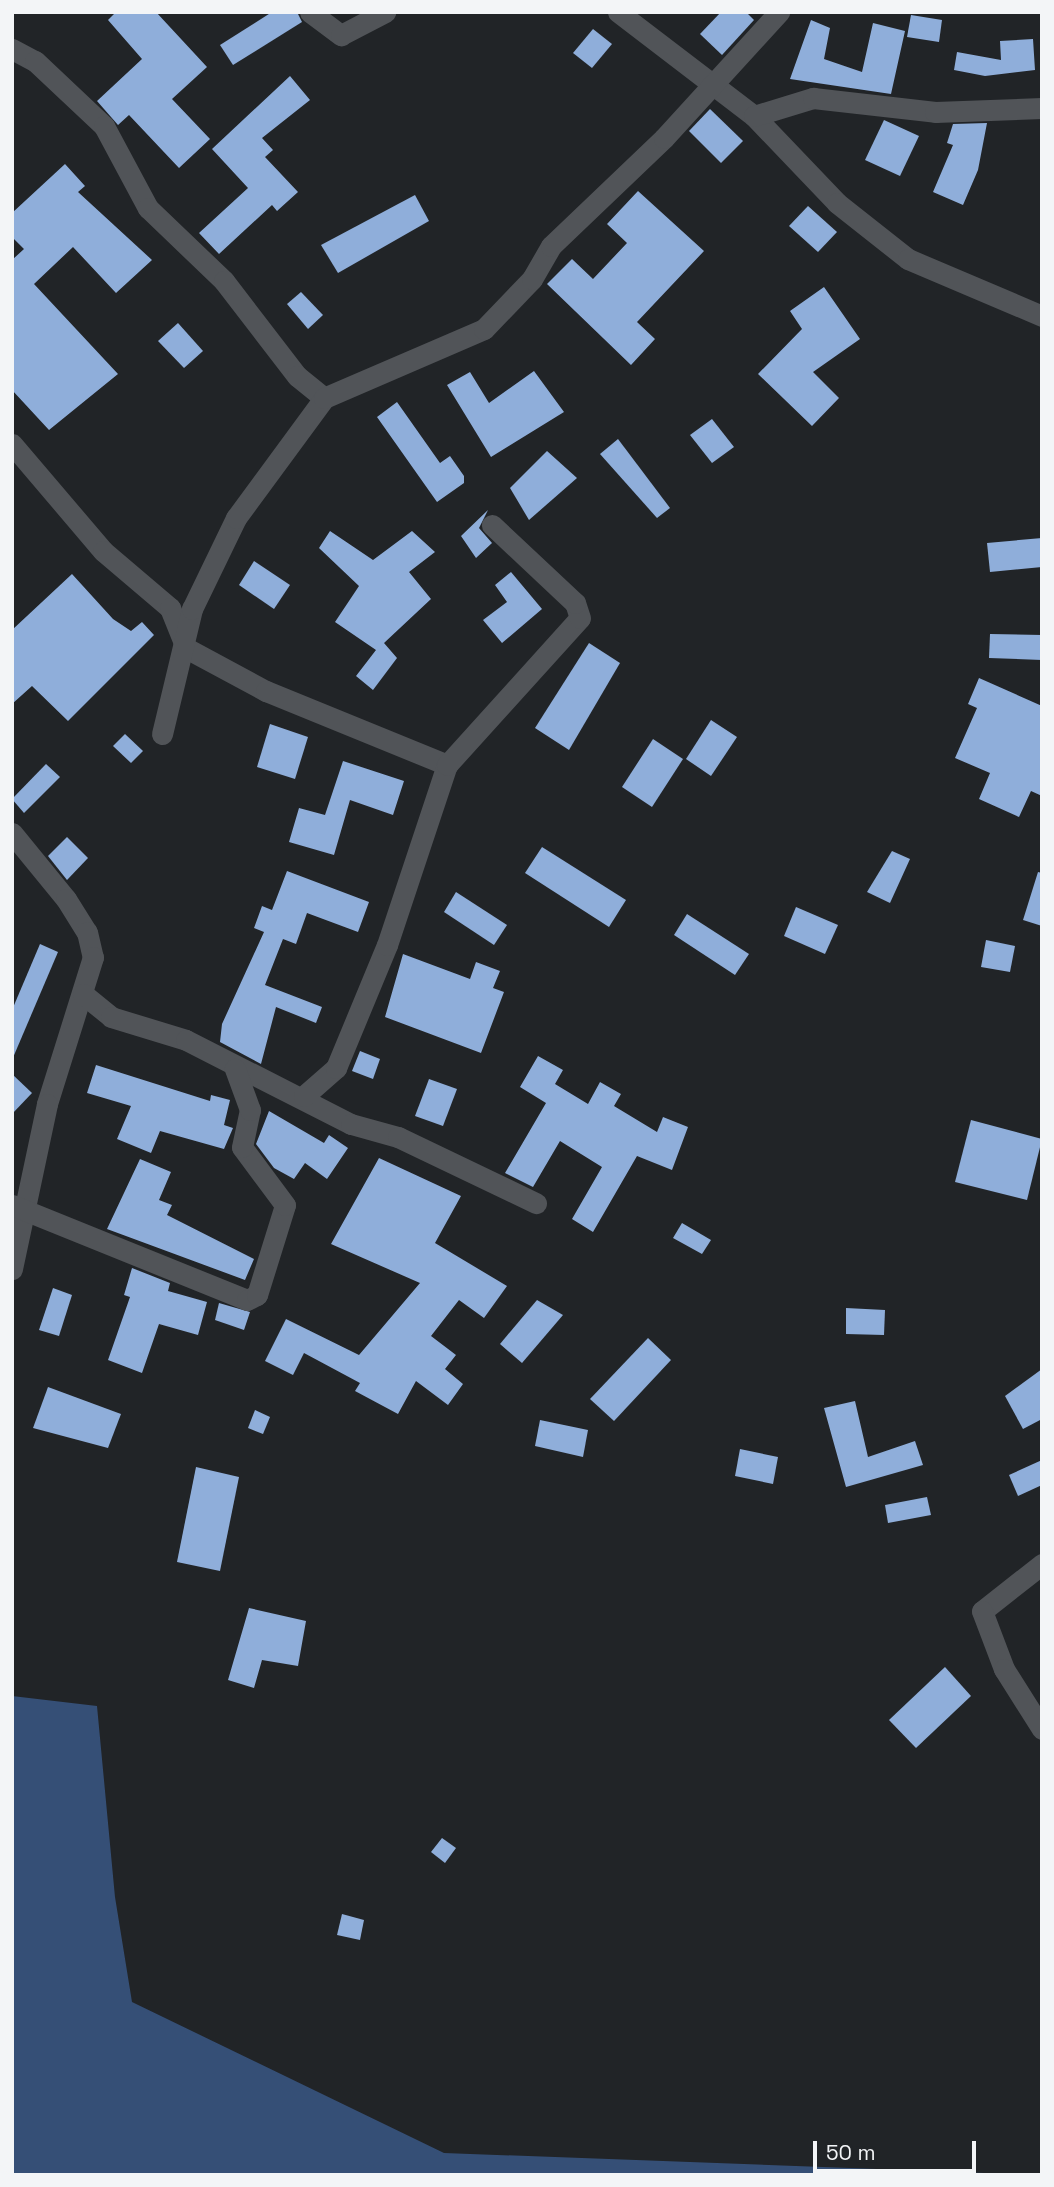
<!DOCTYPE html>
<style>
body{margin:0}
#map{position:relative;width:1054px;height:2187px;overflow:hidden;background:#212427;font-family:"Space Grotesk",sans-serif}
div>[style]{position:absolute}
.forest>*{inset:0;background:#354f76}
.building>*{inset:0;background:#8faeda}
.minor>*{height:21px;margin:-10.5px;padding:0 10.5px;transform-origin:10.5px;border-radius:10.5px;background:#515458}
span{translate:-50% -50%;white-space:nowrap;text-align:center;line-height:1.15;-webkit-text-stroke:7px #212427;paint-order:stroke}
.frame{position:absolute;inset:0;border:14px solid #f3f5f7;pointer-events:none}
.scale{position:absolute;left:813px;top:2141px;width:163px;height:32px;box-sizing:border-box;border:4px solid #f3f5f7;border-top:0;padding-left:9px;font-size:21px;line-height:24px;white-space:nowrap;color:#f3f5f7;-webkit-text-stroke:5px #212427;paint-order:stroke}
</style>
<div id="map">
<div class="forest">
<i style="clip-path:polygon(12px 1696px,97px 1706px,115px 1897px,132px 2002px,444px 2153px,1041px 2175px,12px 2175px)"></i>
</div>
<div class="building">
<i style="clip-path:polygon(116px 12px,156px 12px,207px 67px,172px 99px,210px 139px,179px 168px,129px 115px,118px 125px,97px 101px,142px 59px,108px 20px)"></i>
<i style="clip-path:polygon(272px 12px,297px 12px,302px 22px,233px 65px,220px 45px)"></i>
<i style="clip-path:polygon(721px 12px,746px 12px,754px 20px,722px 55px,700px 34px)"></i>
<i style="clip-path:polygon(911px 15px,942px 20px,939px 42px,907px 37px)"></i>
<i style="clip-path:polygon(811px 20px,830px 28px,824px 59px,862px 72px,873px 23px,905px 31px,891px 94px,790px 79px)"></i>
<i style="clip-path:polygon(593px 29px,612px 44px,592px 68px,573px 53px)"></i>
<i style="clip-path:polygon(1033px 39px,1035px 70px,985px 76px,954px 70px,957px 52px,1001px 60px,1000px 41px)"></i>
<i style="clip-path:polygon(290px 76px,310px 100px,262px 138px,273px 150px,265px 157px,298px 192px,277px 211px,272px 205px,219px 254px,199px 233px,248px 188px,212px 149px)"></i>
<i style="clip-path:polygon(710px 109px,743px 141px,721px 163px,689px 131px)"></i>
<i style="clip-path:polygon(884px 120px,919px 136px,900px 176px,865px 160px)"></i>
<i style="clip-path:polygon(987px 123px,978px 170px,963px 205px,933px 192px,953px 145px,947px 143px,953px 124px)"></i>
<i style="clip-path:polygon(65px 164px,85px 186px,78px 192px,152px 260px,116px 293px,73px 247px,34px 284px,118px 374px,49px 430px,12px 390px,12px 260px,24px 249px,12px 237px,12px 213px)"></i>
<i style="clip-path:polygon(638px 191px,704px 251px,637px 322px,655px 339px,631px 365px,547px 284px,572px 259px,593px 279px,627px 243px,607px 224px)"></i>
<i style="clip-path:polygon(415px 195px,429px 221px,338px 273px,321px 245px)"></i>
<i style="clip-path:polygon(808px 206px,837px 232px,818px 252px,789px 226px)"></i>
<i style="clip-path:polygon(824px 287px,860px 339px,813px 372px,839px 398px,812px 426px,758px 374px,802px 329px,790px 311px)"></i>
<i style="clip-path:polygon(301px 292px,323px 315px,308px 329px,287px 304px)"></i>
<i style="clip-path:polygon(178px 323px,203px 351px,184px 368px,158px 341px)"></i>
<i style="clip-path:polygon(534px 371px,564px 412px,491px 457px,447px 385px,470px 372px,489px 403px)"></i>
<i style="clip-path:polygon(397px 402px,440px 463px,450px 456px,464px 476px,464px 483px,437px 502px,377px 417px)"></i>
<i style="clip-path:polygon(712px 419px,734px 447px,712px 463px,690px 435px)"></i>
<i style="clip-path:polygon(618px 439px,670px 508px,657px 518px,600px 454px)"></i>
<i style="clip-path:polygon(547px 451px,577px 478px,529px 520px,510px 488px)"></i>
<i style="clip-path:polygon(488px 510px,479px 528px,492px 543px,476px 558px,461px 536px)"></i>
<i style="clip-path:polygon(330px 531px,373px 560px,412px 531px,435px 552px,409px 572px,431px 599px,384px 643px,397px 658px,373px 690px,356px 676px,376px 650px,335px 622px,359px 586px,319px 548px)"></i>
<i style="clip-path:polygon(1042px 538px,1042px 567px,990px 572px,987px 543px)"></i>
<i style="clip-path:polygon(254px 561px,290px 585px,274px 609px,239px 585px)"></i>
<i style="clip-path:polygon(511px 572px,542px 609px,502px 643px,483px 620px,507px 602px,495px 585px)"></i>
<i style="clip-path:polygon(72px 574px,113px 619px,131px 631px,142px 622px,154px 635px,68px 721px,32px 686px,12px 704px,12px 630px)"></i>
<i style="clip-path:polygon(990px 634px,1042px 635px,1042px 660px,989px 658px)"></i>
<i style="clip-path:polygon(589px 643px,620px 663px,569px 750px,535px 728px)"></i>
<i style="clip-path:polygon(979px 678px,1042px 706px,1042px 796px,1031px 791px,1019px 817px,979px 799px,990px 773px,955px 758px,977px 708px,968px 704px)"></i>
<i style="clip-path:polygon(711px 720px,737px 737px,711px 776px,686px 759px)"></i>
<i style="clip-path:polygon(270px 724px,308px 737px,295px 779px,257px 767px)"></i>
<i style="clip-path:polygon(125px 734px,143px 751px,131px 763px,113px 746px)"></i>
<i style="clip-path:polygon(653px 739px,683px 759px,652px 807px,622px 787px)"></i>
<i style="clip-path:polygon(343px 761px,404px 781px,393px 815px,350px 800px,334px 855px,289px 842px,299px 808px,325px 815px)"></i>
<i style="clip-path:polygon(46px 764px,60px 777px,24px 813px,12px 799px)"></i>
<i style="clip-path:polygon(67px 837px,88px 858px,67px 880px,48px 856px)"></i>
<i style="clip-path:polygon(542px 847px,626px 900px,609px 927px,525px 873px)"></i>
<i style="clip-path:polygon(892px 851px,910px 859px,890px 903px,867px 892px)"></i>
<i style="clip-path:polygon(287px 871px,369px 902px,358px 932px,307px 913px,296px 944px,283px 939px,265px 985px,322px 1007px,316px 1023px,276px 1007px,261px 1064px,220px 1042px,222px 1024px,264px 932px,254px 928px,262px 906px,272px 910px)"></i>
<i style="clip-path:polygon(1038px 872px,1042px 873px,1042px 926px,1023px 920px)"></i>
<i style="clip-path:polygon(456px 892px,507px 925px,494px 945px,444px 912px)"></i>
<i style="clip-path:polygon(796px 907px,838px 925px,825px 954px,784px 936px)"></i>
<i style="clip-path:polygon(687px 914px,749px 954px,735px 975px,674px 935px)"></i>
<i style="clip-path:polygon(986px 940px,1015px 946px,1010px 972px,981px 967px)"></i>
<i style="clip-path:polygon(40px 944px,58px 952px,12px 1060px,12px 1010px)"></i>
<i style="clip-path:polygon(403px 954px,470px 979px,476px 962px,500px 971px,493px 988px,504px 992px,481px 1053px,385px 1017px)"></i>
<i style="clip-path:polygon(360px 1051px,380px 1059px,373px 1079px,352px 1071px)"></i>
<i style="clip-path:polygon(538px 1056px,563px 1070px,555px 1084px,588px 1104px,600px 1082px,621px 1094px,614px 1106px,657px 1132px,663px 1117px,688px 1127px,672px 1170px,637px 1156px,593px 1232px,572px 1219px,602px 1167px,560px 1141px,533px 1187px,505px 1173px,546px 1103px,520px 1087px)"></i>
<i style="clip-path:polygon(96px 1065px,210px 1101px,211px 1095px,230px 1100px,224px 1125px,233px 1128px,224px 1149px,160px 1131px,151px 1153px,117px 1139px,131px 1106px,87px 1093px)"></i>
<i style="clip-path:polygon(12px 1074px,32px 1093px,12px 1114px)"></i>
<i style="clip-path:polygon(429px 1079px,457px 1089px,443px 1126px,415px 1116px)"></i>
<i style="clip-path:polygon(269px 1111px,324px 1143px,329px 1135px,348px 1148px,327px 1179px,305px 1163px,294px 1179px,274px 1168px,256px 1144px)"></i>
<i style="clip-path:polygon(971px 1120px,1042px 1139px,1027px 1200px,955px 1182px)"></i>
<i style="clip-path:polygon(379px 1158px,461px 1196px,435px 1243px,507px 1286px,484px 1318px,459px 1300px,431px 1336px,456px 1355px,445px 1369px,463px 1384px,448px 1405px,416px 1381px,398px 1414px,355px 1391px,360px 1383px,304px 1353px,293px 1375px,265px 1361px,286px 1319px,359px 1355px,420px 1283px,331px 1244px)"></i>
<i style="clip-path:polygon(140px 1159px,171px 1172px,159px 1200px,172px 1205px,167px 1215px,254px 1259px,245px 1280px,107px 1229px)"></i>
<i style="clip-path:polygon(682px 1223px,711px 1240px,702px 1254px,673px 1238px)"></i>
<i style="clip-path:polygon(132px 1268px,170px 1283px,168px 1291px,207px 1302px,198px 1335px,159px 1324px,142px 1373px,108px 1360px,130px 1297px,124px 1295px)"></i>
<i style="clip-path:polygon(53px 1288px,72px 1295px,59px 1336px,39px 1330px)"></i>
<i style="clip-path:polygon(537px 1300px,563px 1315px,522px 1363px,500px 1344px)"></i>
<i style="clip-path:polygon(219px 1303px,250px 1312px,244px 1330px,215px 1320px)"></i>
<i style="clip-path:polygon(846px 1308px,885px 1310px,884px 1335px,846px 1334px)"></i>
<i style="clip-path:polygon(648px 1338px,671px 1360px,614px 1421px,590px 1399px)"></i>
<i style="clip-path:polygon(1042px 1369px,1042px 1419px,1023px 1429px,1005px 1396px)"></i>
<i style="clip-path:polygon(48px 1387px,121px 1414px,108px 1448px,33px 1428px)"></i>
<i style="clip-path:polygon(855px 1401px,868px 1457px,915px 1441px,923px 1465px,846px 1487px,824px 1408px)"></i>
<i style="clip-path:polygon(255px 1410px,270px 1417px,263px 1434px,248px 1428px)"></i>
<i style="clip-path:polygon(540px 1420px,588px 1430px,583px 1457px,535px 1446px)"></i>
<i style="clip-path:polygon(740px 1449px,778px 1457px,773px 1484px,735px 1476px)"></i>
<i style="clip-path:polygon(1042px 1460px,1042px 1485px,1018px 1496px,1009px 1475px)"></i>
<i style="clip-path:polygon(196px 1467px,239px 1477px,220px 1571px,177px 1562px)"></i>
<i style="clip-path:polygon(927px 1497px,931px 1515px,888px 1523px,885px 1505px)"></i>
<i style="clip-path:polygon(249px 1608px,306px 1621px,298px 1666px,262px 1660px,254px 1688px,228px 1680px)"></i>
<i style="clip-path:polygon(945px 1667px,971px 1696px,916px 1748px,889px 1720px)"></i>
<i style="clip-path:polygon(442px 1838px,456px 1848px,445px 1863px,431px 1852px)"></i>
<i style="clip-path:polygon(342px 1914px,364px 1920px,360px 1940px,337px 1935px)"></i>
</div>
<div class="minor">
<i style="left:310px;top:12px;width:39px;rotate:37deg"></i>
<i style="left:341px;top:35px;width:50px;rotate:-27.6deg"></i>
<i style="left:618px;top:12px;width:171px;rotate:37.4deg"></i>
<i style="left:754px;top:116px;width:120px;rotate:46.3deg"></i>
<i style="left:837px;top:203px;width:90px;rotate:38.3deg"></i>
<i style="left:908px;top:259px;width:146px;rotate:23deg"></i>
<i style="left:12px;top:49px;width:26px;rotate:28deg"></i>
<i style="left:35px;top:61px;width:95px;rotate:43.3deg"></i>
<i style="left:104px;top:126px;width:93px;rotate:61.8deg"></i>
<i style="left:148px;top:208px;width:105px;rotate:43.8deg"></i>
<i style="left:224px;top:281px;width:120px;rotate:52.5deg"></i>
<i style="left:297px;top:376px;width:35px;rotate:39deg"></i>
<i style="left:754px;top:116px;width:62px;rotate:-17deg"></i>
<i style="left:813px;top:98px;width:123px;rotate:6.5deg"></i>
<i style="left:935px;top:112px;width:107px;rotate:-2.1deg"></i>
<i style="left:12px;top:444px;width:140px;rotate:49.6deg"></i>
<i style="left:103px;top:551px;width:88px;rotate:40.4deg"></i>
<i style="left:170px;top:608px;width:43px;rotate:68.2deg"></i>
<i style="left:186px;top:648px;width:91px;rotate:28.3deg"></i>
<i style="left:266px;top:691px;width:196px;rotate:22.2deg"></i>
<i style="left:162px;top:734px;width:129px;rotate:-76.5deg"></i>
<i style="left:192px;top:609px;width:101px;rotate:-64.2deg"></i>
<i style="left:236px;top:518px;width:149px;rotate:-53.7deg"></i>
<i style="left:324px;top:398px;width:174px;rotate:-23.3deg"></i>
<i style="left:484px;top:329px;width:69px;rotate:-46.2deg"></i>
<i style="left:532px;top:279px;width:38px;rotate:-60deg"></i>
<i style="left:551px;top:246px;width:156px;rotate:-43.7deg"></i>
<i style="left:664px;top:138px;width:171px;rotate:-47.6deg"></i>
<i style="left:12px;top:833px;width:85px;rotate:50.7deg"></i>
<i style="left:66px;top:899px;width:39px;rotate:58deg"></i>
<i style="left:87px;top:932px;width:26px;rotate:77deg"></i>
<i style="left:93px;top:957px;width:154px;rotate:107.4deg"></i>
<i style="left:47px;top:1104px;width:169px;rotate:102deg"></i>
<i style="left:83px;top:994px;width:36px;rotate:39deg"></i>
<i style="left:111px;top:1017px;width:78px;rotate:17deg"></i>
<i style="left:186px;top:1040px;width:185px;rotate:27deg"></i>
<i style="left:351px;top:1124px;width:49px;rotate:15.5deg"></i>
<i style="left:398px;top:1137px;width:153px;rotate:25.6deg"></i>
<i style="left:304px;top:1096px;width:43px;rotate:-41.2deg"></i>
<i style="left:336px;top:1068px;width:133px;rotate:-67.5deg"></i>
<i style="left:387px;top:945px;width:190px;rotate:-71.6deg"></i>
<i style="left:447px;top:765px;width:198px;rotate:-47.9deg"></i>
<i style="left:580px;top:618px;width:16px;rotate:-108deg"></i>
<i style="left:575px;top:603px;width:114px;rotate:-136.8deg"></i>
<i style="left:12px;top:1205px;width:253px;rotate:22deg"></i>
<i style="left:247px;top:1300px;width:11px;rotate:-27deg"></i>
<i style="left:257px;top:1295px;width:94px;rotate:-72.7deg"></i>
<i style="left:285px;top:1205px;width:72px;rotate:-126.6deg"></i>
<i style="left:242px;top:1147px;width:38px;rotate:-78deg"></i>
<i style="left:250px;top:1110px;width:44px;rotate:-110.1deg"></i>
<i style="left:1042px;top:1564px;width:76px;rotate:141.9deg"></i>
<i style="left:982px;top:1611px;width:62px;rotate:69.2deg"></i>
<i style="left:1004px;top:1669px;width:71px;rotate:57.7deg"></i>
</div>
<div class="frame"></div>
<div class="scale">50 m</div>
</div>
